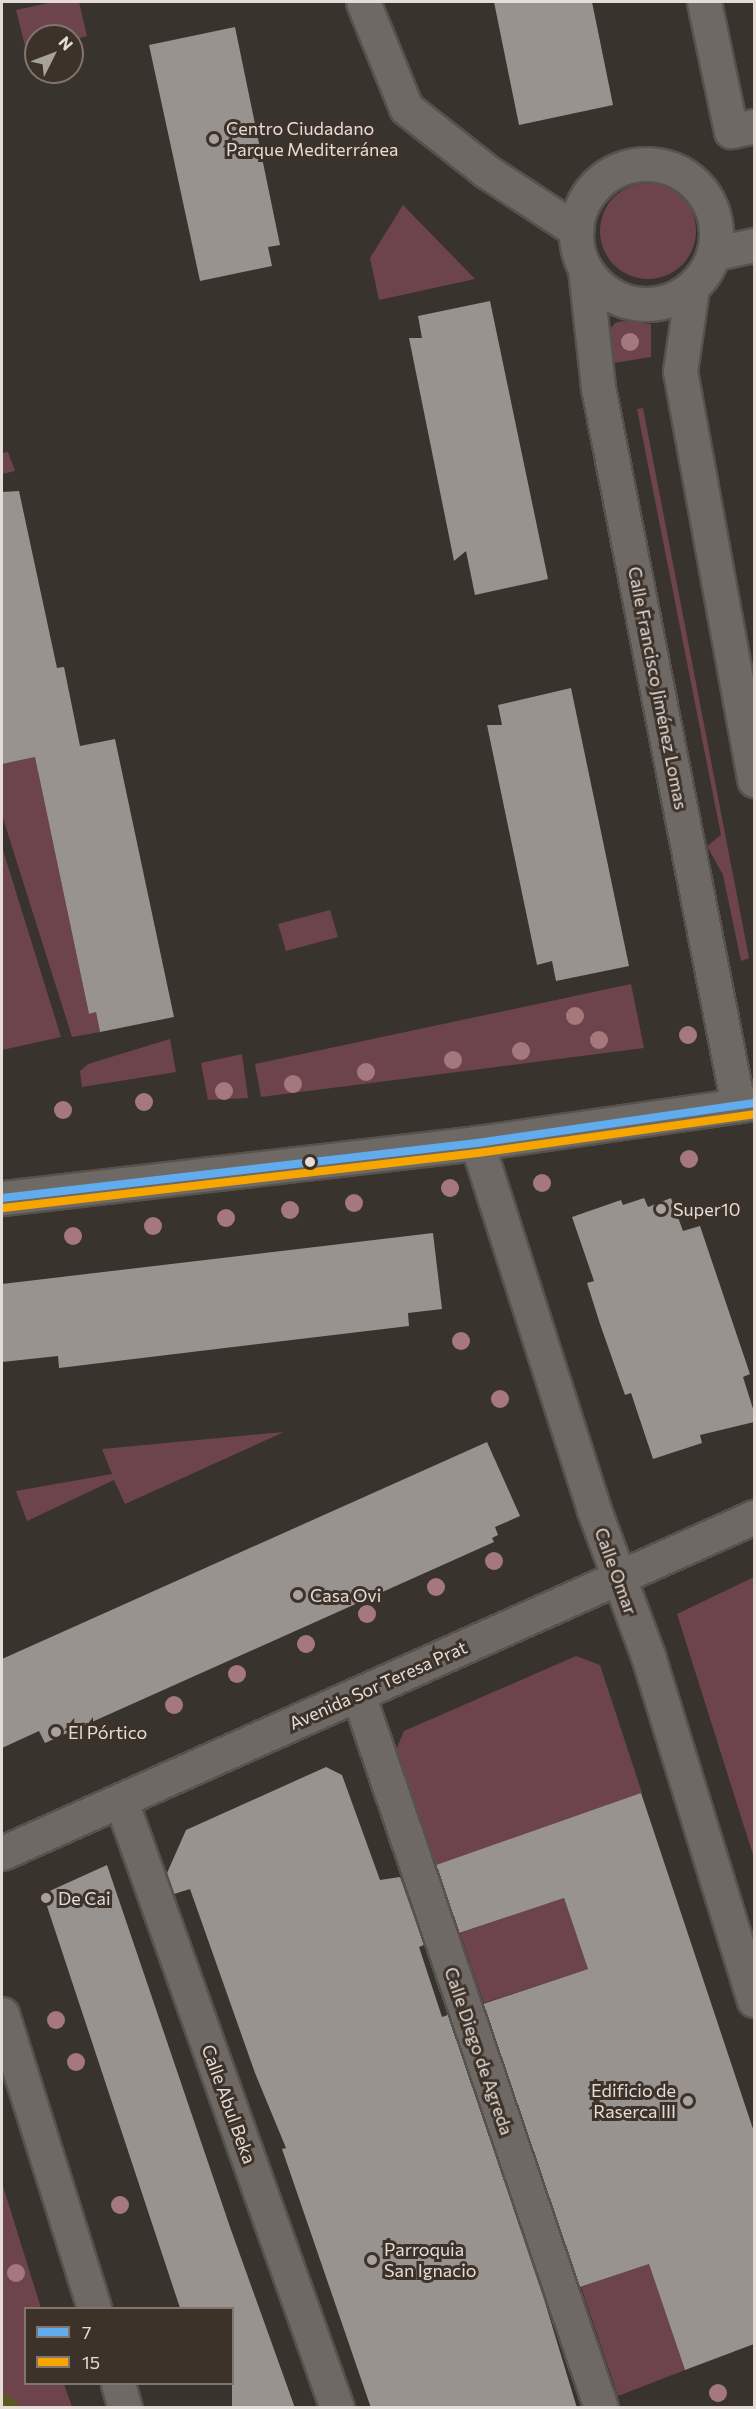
<!DOCTYPE html>
<meta charset="utf-8">
<style>
body{margin:0}
#map{position:relative;width:756px;height:2409px;overflow:hidden;background:#39332e;font-family:Commissioner,sans-serif}
div>[style]{position:absolute}
.green>*{inset:0;background:#6d444b}
.round{border-radius:50%}
.water>*{inset:0;background:#595920}
.building>*{inset:0;background:#99938f}
.roads{filter:drop-shadow(2px 0 #57524d) drop-shadow(-2px 0 #57524d) drop-shadow(0 2px #57524d) drop-shadow(0 -2px #57524d)}
.street>*{height:33px;margin:-16.5px;padding:0 16.5px;transform-origin:16.5px;border-radius:16.5px;background:#6e6964}
.street>.ring{margin:-16.5px;padding:0;box-sizing:content-box;background:none;border:33px solid #6e6964;border-radius:50%}
.secondary>*{height:33px;margin:-16.5px;padding:0 16.5px;transform-origin:16.5px;border-radius:16.5px;background:#6e6964}
.bus-1>*{height:8px;margin:-4px;padding:0 4px;transform-origin:4px;border-radius:4px;background:#60acee}
.bus-2>*{height:8px;margin:-4px;padding:0 4px;transform-origin:4px;border-radius:4px;background:#f7a600}
.trees>*{width:18px;height:18px;margin:-9px;border-radius:50%;background:#a4787c}
.dots>*{width:16px;height:16px;translate:-50% -50%;box-sizing:border-box;border:3px solid #3d3229;border-radius:50%}
span{translate:-50% -50%;white-space:nowrap;text-align:center;line-height:1.15;-webkit-text-stroke:6px #3d3229;paint-order:stroke}
.poi-label{font-size:18px;color:#e4ddd7}
.left{translate:0 -50%;text-align:left}
.right{translate:-100% -50%;text-align:right}
.street-label{font-size:18px;color:#e4ddd7}
.frame{position:absolute;inset:0;border:3px solid #e4ddd7;pointer-events:none}
.legend{position:absolute;left:24px;top:2307px;width:210px;height:78px;box-sizing:border-box;background:#3d3229;border:2px solid #80766f;margin:0;padding:8px 10px;list-style:none;font-size:18px;color:#e4ddd7}
.legend li{display:flex;align-items:center;gap:12px;height:30px}
.legend b{width:30px;border:2px solid #80766f}
.north{position:absolute;left:24px;top:24px;width:60px;height:60px;box-sizing:border-box;background:#3d3229;border:2px solid #80766f;border-radius:50%;rotate:48deg;font-size:16px;font-weight:700;line-height:24px;text-align:center;color:#e4ddd7}
.north::after{content:'';display:block;margin:auto;width:21px;height:27px;background:#a8a29c;clip-path:polygon(50% 0,100% 100%,50% 72%,0 100%)}
</style>
<div id="map">
<div class="green">
<i style="clip-path:polygon(53px 2px,79px 2px,87px 36px,72px 40px,72px 36px,36px 36px,36px 48px,26px 50px,16px 10px)"></i>
<i class="round" style="left:600px;top:183px;width:96px;height:96px"></i>
<i style="clip-path:polygon(403px 205px,475px 279px,379px 300px,370px 258px)"></i>
<i style="clip-path:polygon(623px 321px,651px 324px,651px 357px,608px 364px,608px 332px,615px 323px)"></i>
<i style="clip-path:polygon(643px 408px,749px 958px,741px 961px,723px 875px,707px 846px,721px 835px,637px 409px)"></i>
<i style="clip-path:polygon(8px 452px,15px 471px,2px 474px,2px 453px)"></i>
<i style="clip-path:polygon(40px 756px,39px 776px,89px 1014px,96px 1012px,100px 1032px,72px 1037px,2px 815px,2px 764px)"></i>
<i style="clip-path:polygon(2px 847px,61px 1037px,2px 1050px)"></i>
<i style="clip-path:polygon(330px 910px,338px 937px,286px 951px,278px 924px)"></i>
<i style="clip-path:polygon(631px 984px,644px 1048px,261px 1097px,255px 1064px)"></i>
<i style="clip-path:polygon(170px 1039px,176px 1072px,82px 1087px,80px 1071px,88px 1064px)"></i>
<i style="clip-path:polygon(242px 1054px,248px 1098px,208px 1100px,201px 1063px)"></i>
<i style="clip-path:polygon(284px 1432px,125px 1504px,114px 1480px,27px 1521px,16px 1491px,112px 1474px,102px 1449px)"></i>
<i style="clip-path:polygon(754px 1577px,754px 1858px,677px 1614px)"></i>
<i style="clip-path:polygon(576px 1656px,600px 1665px,642px 1793px,436px 1865px,395px 1752px,404px 1731px)"></i>
<i style="clip-path:polygon(564px 1898px,588px 1969px,484px 2003px,460px 1933px)"></i>
<i style="clip-path:polygon(2px 2183px,41px 2308px,26px 2308px,26px 2384px,64px 2384px,72px 2407px,2px 2407px)"></i>
<i style="clip-path:polygon(649px 2264px,685px 2370px,618px 2396px,581px 2287px)"></i>
</div>
<div class="water">
<i style="clip-path:polygon(2px 2391px,18px 2403px,20px 2407px,2px 2407px)"></i>
</div>
<div class="building">
<i style="clip-path:polygon(494px 2px,592px 2px,613px 105px,519px 125px)"></i>
<i style="clip-path:polygon(235px 27px,280px 245px,268px 247px,272px 266px,200px 281px,149px 45px)"></i>
<i style="clip-path:polygon(490px 301px,548px 579px,475px 595px,466px 551px,454px 561px,409px 338px,422px 338px,418px 316px)"></i>
<i style="clip-path:polygon(19px 491px,57px 668px,64px 667px,80px 746px,115px 739px,174px 1017px,100px 1032px,96px 1012px,89px 1014px,35px 757px,2px 764px,2px 492px)"></i>
<i style="clip-path:polygon(571px 688px,629px 966px,556px 981px,552px 961px,537px 965px,487px 725px,502px 725px,498px 705px)"></i>
<i style="clip-path:polygon(644px 1198px,648px 1207px,671px 1198px,683px 1231px,700px 1226px,750px 1374px,743px 1377px,754px 1412px,754px 1422px,700px 1435px,702px 1443px,653px 1459px,631px 1393px,625px 1395px,600px 1324px,587px 1283px,594px 1281px,572px 1217px,621px 1200px,623px 1205px)"></i>
<i style="clip-path:polygon(433px 1233px,442px 1309px,408px 1313px,409px 1326px,59px 1368px,58px 1356px,2px 1362px,2px 1284px)"></i>
<i style="clip-path:polygon(487px 1442px,520px 1516px,495px 1527px,498px 1535px,492px 1538px,494px 1542px,45px 1743px,39px 1731px,2px 1748px,2px 1659px)"></i>
<i style="clip-path:polygon(326px 1767px,342px 1775px,380px 1880px,400px 1877px,424px 1945px,419px 1947px,442px 2017px,448px 2015px,544px 2299px,577px 2408px,371px 2408px,282px 2149px,286px 2148px,255px 2073px,190px 1889px,174px 1894px,167px 1873px,186px 1830px)"></i>
<i style="clip-path:polygon(641px 1793px,754px 2132px,754px 2344px,685px 2370px,649px 2264px,580px 2287px,483px 2004px,588px 1969px,564px 1898px,459px 1933px,436px 1865px)"></i>
<i style="clip-path:polygon(107px 1865px,230px 2227px,295px 2408px,232px 2408px,232px 2308px,180px 2308px,43px 1894px)"></i>
</div>
<div class="roads">
<div class="street">
<i style="left:363px;top:2px;width:114px;rotate:67.9deg"></i>
<i style="left:406px;top:108px;width:102px;rotate:38.2deg"></i>
<i style="left:486px;top:171px;width:108px;rotate:33.2deg"></i>
<i style="left:704px;top:2px;width:132px;rotate:78.2deg"></i>
<i style="left:731px;top:131px;width:24px;rotate:-12deg"></i>
<i class="ring" style="left:576px;top:164px;width:107px;height:107px"></i>
<i style="left:713px;top:254px;width:42px;rotate:-12.4deg"></i>
<i style="left:585px;top:269px;width:119px;rotate:83.7deg"></i>
<i style="left:598px;top:387px;width:732px;rotate:78.97deg"></i>
<i style="left:692px;top:288px;width:84px;rotate:98.2deg"></i>
<i style="left:680px;top:371px;width:416px;rotate:79.7deg"></i>
<i style="left:477px;top:1143px;width:385px;rotate:72.3deg"></i>
<i style="left:594px;top:1510px;width:156px;rotate:69.7deg"></i>
<i style="left:648px;top:1656px;width:360px;rotate:72.9deg"></i>
<i style="left:358px;top:1694px;width:754px;rotate:71.2deg"></i>
<i style="left:121px;top:1801px;width:644px;rotate:70.41deg"></i>
<i style="left:2px;top:1853px;width:824px;rotate:-24.08deg"></i>
<i style="left:2px;top:2014px;width:308px;rotate:72.6deg"></i>
<i style="left:118px;top:2384px;width:25px;rotate:74deg"></i>
</div>
<div class="secondary">
<i style="left:2px;top:1198px;width:478px;rotate:-6.6deg"></i>
<i style="left:477px;top:1143px;width:280px;rotate:-8.2deg"></i>
</div>
</div>
<div class="bus-1">
<i style="left:2px;top:1198px;width:478px;rotate:-6.6deg"></i>
<i style="left:477px;top:1143px;width:280px;rotate:-8.2deg"></i>
</div>
<div class="bus-2">
<i style="left:3px;top:1208px;width:478px;rotate:-6.6deg"></i>
<i style="left:478px;top:1153px;width:279px;rotate:-8deg"></i>
</div>
<div class="trees">
<i style="left:630px;top:342px"></i>
<i style="left:575px;top:1016px"></i>
<i style="left:688px;top:1035px"></i>
<i style="left:599px;top:1040px"></i>
<i style="left:521px;top:1051px"></i>
<i style="left:453px;top:1060px"></i>
<i style="left:366px;top:1072px"></i>
<i style="left:293px;top:1084px"></i>
<i style="left:224px;top:1091px"></i>
<i style="left:144px;top:1102px"></i>
<i style="left:63px;top:1110px"></i>
<i style="left:689px;top:1159px"></i>
<i style="left:542px;top:1183px"></i>
<i style="left:450px;top:1188px"></i>
<i style="left:354px;top:1203px"></i>
<i style="left:290px;top:1210px"></i>
<i style="left:226px;top:1218px"></i>
<i style="left:153px;top:1226px"></i>
<i style="left:73px;top:1236px"></i>
<i style="left:461px;top:1341px"></i>
<i style="left:500px;top:1399px"></i>
<i style="left:494px;top:1561px"></i>
<i style="left:436px;top:1587px"></i>
<i style="left:367px;top:1614px"></i>
<i style="left:306px;top:1644px"></i>
<i style="left:237px;top:1674px"></i>
<i style="left:174px;top:1705px"></i>
<i style="left:56px;top:2020px"></i>
<i style="left:76px;top:2062px"></i>
<i style="left:120px;top:2205px"></i>
<i style="left:16px;top:2273px"></i>
<i style="left:718px;top:2393px"></i>
</div>
<div class="dots">
<i style="left:214px;top:139px;background:#a8a29c"></i>
<i style="left:310px;top:1162px;background:#e4ddd7"></i>
<i style="left:661px;top:1209px;background:#a8a29c"></i>
<i style="left:298px;top:1595px;background:#a8a29c"></i>
<i style="left:56px;top:1732px;background:#a8a29c"></i>
<i style="left:46px;top:1898px;background:#a8a29c"></i>
<i style="left:688px;top:2101px;background:#a8a29c"></i>
<i style="left:372px;top:2260px;background:#a8a29c"></i>
</div>
<div class="poi-label">
<span class="left" style="left:226px;top:139px">Centro Ciudadano<br>Parque Mediterránea</span>
<span class="left" style="left:673px;top:1209px">Super10</span>
<span class="left" style="left:310px;top:1595px">Casa Ovi</span>
<span class="left" style="left:68px;top:1732px">El Pórtico</span>
<span class="left" style="left:58px;top:1898px">De Cai</span>
<span class="right" style="left:676px;top:2101px">Edificio de<br>Raserca III</span>
<span class="left" style="left:384px;top:2260px">Parroquia<br>San Ignacio</span>
</div>
<div class="street-label">
<span style="left:658px;top:688px;rotate:79deg">Calle Francisco Jiménez Lomas</span>
<span style="left:616px;top:1571px;rotate:70deg">Calle Omar</span>
<span style="left:378px;top:1685px;rotate:-24deg">Avenida Sor Teresa Prat</span>
<span style="left:479px;top:2051px;rotate:71deg">Calle Diego de Agreda</span>
<span style="left:229px;top:2104px;rotate:70deg">Calle Abul Beka</span>
</div>
<div class="frame"></div>
<ul class="legend">
<li><b style="height:8px;background:#60acee"></b>7</li>
<li><b style="height:8px;background:#f7a600"></b>15</li>
</ul>
<div class="north">N</div>
</div>
